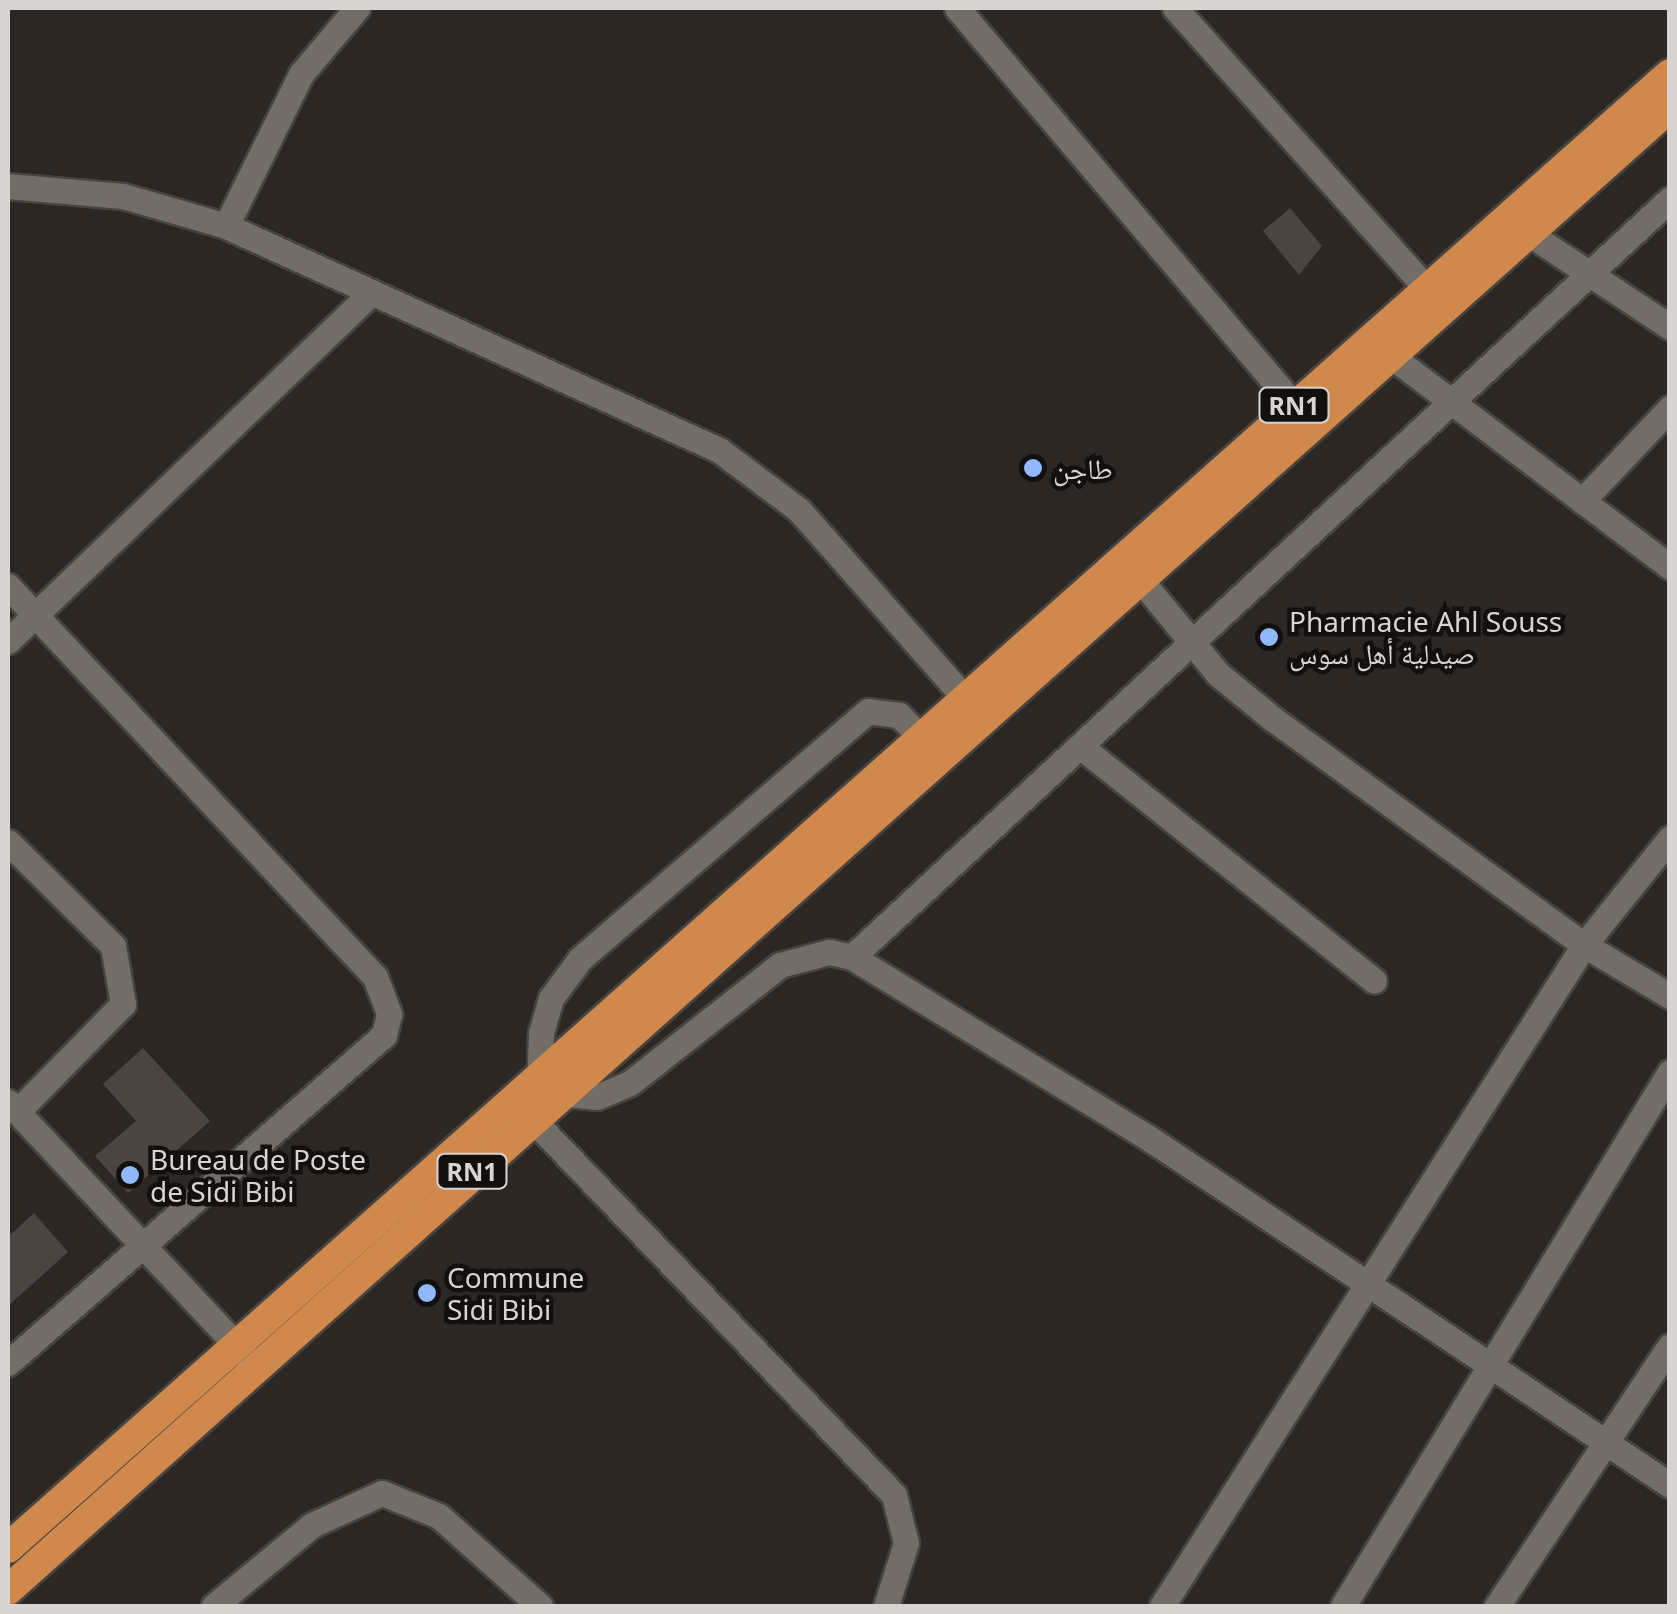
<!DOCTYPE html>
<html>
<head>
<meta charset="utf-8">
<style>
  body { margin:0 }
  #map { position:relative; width:1677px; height:1614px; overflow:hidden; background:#2c2723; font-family:"Noto Sans","Noto Naskh Arabic",sans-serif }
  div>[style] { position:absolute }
  .building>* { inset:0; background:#4b4541 }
  .roads { filter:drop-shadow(2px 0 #47433f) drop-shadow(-2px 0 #47433f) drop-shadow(0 2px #47433f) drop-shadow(0 -2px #47433f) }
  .minor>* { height:25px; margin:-12.5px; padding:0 12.5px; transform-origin:12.5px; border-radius:12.5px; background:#736d68 }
  .highway>* { height:30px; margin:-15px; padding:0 15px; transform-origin:15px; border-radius:15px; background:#d1884d }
  .dots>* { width:28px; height:28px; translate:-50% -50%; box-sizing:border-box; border:5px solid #12100e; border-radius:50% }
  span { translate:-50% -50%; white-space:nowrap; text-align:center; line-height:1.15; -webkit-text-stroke:9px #12100e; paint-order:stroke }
  .shield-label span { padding:2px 8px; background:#12100e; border:2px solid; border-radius:8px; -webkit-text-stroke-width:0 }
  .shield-label { font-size:25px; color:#d8d4d2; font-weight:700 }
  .poi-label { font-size:28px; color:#d8d4d2 }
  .left { translate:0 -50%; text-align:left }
  .frame { position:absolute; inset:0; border:10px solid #d8d4d2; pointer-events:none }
</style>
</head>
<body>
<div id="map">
  <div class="building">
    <i style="clip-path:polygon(1290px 208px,1322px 246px,1299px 275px,1263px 231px)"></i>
    <i style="clip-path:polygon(143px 1048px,210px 1121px,128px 1193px,95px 1156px,136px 1121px,103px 1084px)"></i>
    <i style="clip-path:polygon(34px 1213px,68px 1252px,8px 1306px,8px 1237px)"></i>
  </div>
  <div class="roads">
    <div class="minor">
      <i style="left:957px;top:8px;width:521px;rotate:49.67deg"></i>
      <i style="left:1175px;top:8px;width:380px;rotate:48.1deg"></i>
      <i style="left:8px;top:186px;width:115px;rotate:5deg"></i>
      <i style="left:123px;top:196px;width:107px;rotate:16.2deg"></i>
      <i style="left:226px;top:226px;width:542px;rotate:24.44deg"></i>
      <i style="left:719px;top:450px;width:100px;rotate:36.9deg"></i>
      <i style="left:799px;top:510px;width:249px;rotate:48.6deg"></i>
      <i style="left:226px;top:226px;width:169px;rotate:-63.7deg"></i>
      <i style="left:301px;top:74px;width:87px;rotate:-49.7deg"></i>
      <i style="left:1528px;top:233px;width:170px;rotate:33.5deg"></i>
      <i style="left:1395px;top:359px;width:345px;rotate:37.1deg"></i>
      <i style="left:1582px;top:501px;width:128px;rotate:-46.6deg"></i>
      <i style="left:1129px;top:566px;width:140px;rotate:50.5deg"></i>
      <i style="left:1218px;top:674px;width:71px;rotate:39.3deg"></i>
      <i style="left:1273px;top:719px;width:384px;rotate:36deg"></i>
      <i style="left:1584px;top:945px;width:100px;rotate:30.7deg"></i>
      <i style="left:8px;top:586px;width:536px;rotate:46.81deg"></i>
      <i style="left:375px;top:977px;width:40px;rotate:69deg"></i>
      <i style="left:389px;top:1014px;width:22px;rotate:103deg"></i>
      <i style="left:384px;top:1035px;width:499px;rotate:138.9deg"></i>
      <i style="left:8px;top:641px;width:501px;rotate:-43.79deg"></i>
      <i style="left:1080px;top:746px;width:376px;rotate:38.6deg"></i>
      <i style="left:934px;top:751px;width:50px;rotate:-134.2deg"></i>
      <i style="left:899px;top:715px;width:31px;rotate:-173deg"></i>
      <i style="left:868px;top:711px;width:380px;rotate:139.3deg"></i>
      <i style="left:580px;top:959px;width:49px;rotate:126.6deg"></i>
      <i style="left:551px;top:998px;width:35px;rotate:106deg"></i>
      <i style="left:541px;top:1032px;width:36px;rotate:92deg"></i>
      <i style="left:540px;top:1068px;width:31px;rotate:53deg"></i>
      <i style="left:559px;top:1093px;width:38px;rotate:6deg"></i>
      <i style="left:597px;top:1097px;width:36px;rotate:-23deg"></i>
      <i style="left:630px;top:1083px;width:191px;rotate:-38.2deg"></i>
      <i style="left:780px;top:965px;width:51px;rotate:-14.9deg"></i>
      <i style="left:829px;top:952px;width:24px;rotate:12deg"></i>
      <i style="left:852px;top:957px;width:346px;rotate:31.4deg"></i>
      <i style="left:1147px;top:1137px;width:628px;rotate:33.64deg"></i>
      <i style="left:8px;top:842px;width:148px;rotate:44.7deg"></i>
      <i style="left:113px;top:946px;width:59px;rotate:80.2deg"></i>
      <i style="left:123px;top:1004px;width:151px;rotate:134.5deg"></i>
      <i style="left:852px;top:957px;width:1115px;rotate:-42.82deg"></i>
      <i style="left:8px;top:1102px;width:351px;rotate:46.8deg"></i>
      <i style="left:531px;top:1118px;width:523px;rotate:46.08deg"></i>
      <i style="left:894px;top:1495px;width:49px;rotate:76deg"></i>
      <i style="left:906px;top:1543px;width:66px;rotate:107.6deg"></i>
      <i style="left:214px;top:1606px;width:127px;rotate:-39.6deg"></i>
      <i style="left:312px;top:1525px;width:77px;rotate:-24.6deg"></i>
      <i style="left:382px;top:1493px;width:61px;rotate:22deg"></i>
      <i style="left:439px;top:1516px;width:135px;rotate:41.7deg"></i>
      <i style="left:1162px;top:1606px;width:784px;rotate:-57.44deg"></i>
      <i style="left:1584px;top:945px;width:137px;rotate:-51.2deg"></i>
      <i style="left:1343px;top:1606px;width:626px;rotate:-58.52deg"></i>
      <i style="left:1497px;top:1606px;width:312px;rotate:-56.4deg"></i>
    </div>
    <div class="highway">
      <i style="left:8px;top:1548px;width:2221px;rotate:-41.57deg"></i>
      <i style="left:8px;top:1590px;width:2227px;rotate:-41.74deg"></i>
    </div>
  </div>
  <div class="dots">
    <i style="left:1033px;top:468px;background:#8fb8fd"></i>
    <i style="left:1269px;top:637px;background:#8fb8fd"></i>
    <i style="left:130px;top:1175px;background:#8fb8fd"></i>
    <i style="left:427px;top:1293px;background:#8fb8fd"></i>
  </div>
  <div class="shield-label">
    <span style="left:1294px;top:405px">RN1</span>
    <span style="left:472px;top:1171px">RN1</span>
  </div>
  <div class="poi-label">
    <span class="left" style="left:1053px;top:468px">طاجن</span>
    <span class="left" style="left:1289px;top:637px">Pharmacie Ahl Souss<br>صيدلية أهل سوس</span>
    <span class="left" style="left:150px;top:1175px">Bureau de Poste<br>de Sidi Bibi</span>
    <span class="left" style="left:447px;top:1293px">Commune<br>Sidi Bibi</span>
  </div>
  <div class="frame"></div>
</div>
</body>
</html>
